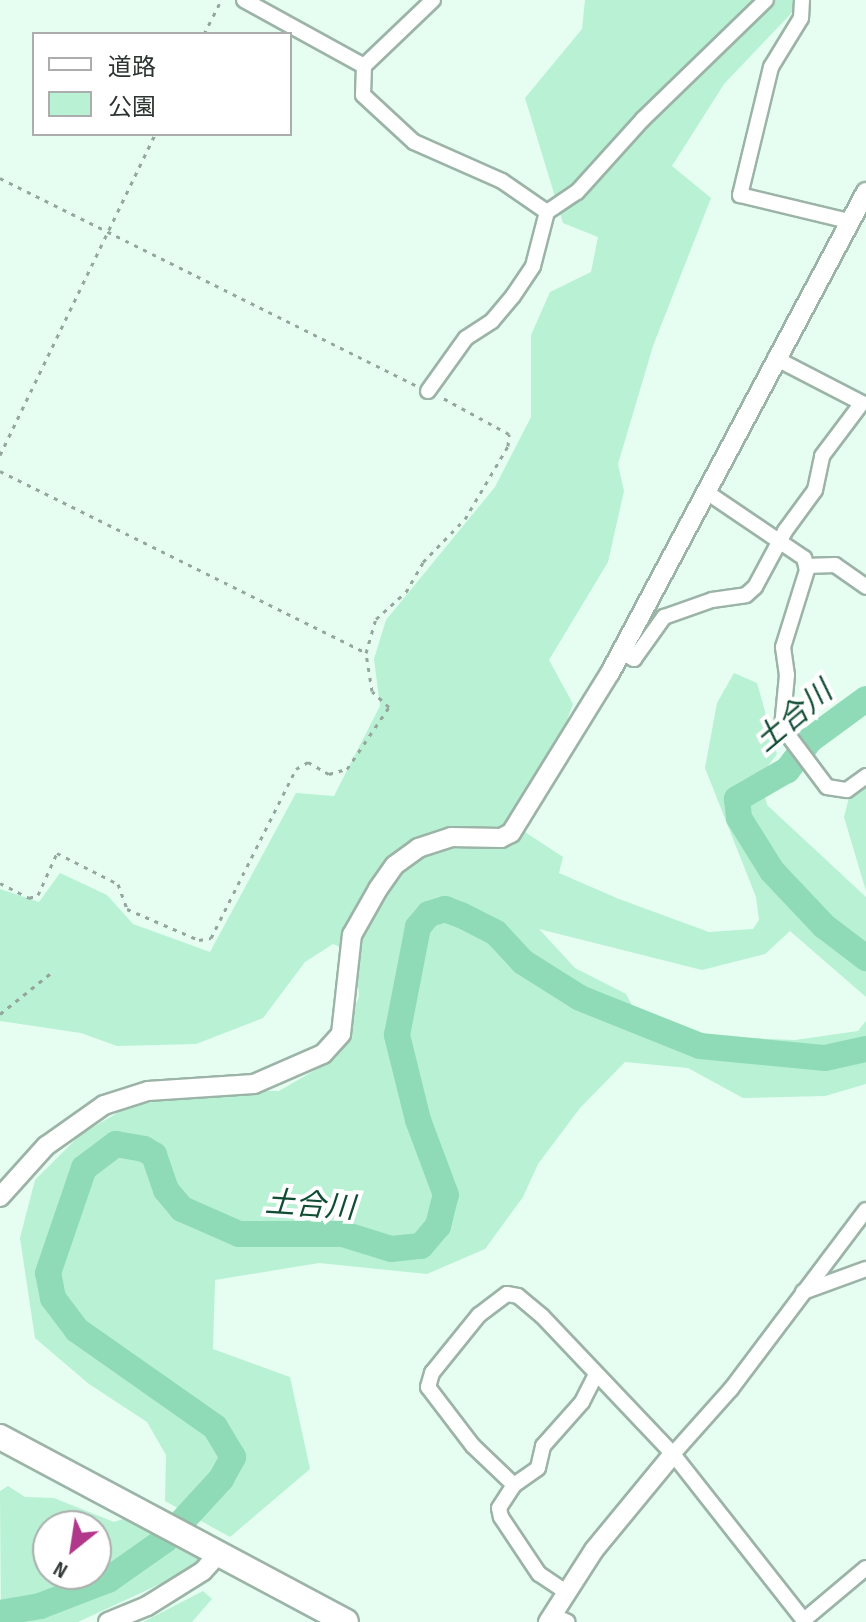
<!DOCTYPE html>
<html>
<head>
<meta charset="utf-8">
<style>
  body { margin:0 }
  #map { position:relative; width:866px; height:1622px; overflow:hidden; background:#e5fef1; font-family:"Sofia Sans Condensed","Noto Sans JP",sans-serif }
  div>[style] { position:absolute }
  .green>* { inset:0; background:#b8f1d4 }
  .river>* { height:26px; margin:-13px; padding:0 13px; transform-origin:13px; border-radius:13px; background:#90dbb7 }
  .path>* { height:3px; margin-top:-1.5px; transform-origin:0; background:repeating-linear-gradient(90deg,#95a79d 0 4px,transparent 0 10px) }
  .roads { filter:drop-shadow(2px 0 #9cb4a7) drop-shadow(-2px 0 #9cb4a7) drop-shadow(0 2px #9cb4a7) drop-shadow(0 -2px #9cb4a7) }
  .street>* { height:14px; margin:-7px; padding:0 7px; transform-origin:7px; border-radius:7px; background:#fff }
  .secondary>* { height:18px; margin:-9px; padding:0 9px; transform-origin:9px; border-radius:9px; background:#fff }
  .highway>* { height:24px; margin:-12px; padding:0 12px; transform-origin:12px; border-radius:12px; background:#fff }
  span { translate:-50% -50%; white-space:nowrap; text-align:center; line-height:1.15; -webkit-text-stroke:8px #fff; paint-order:stroke }
  .water-label { font-size:30px; color:#114c35; font-style:italic }
  .legend { position:absolute; left:32px; top:32px; width:260px; height:104px; box-sizing:border-box; background:#fff; border:2px solid #abaeac; margin:0; padding:10px 14px; list-style:none; font-size:24px; color:#2c3530 }
  .legend li { display:flex; align-items:center; gap:16px; height:40px }
  .legend b { width:40px; border:2px solid #abaeac }
  .north { position:absolute; left:32px; top:1510px; width:80px; height:80px; box-sizing:border-box; background:#fff; border:2px solid #abaeac; border-radius:50%; rotate:210deg; font-size:22px; font-weight:700; line-height:32px; text-align:center; color:#2c3530 }
  .north::after { content:''; display:block; margin:auto; width:28px; height:36px; background:#b1378a; clip-path:polygon(50% 0,100% 100%,50% 72%,0 100%) }
</style>
</head>
<body>
<div id="map">
  <div class="green">
    <i style="clip-path:polygon(585px 0,804px 0,724px 84px,672px 166px,711px 198px,653px 346px,618px 464px,624px 491px,608px 562px,549px 660px,573px 704px,525px 832px,563px 857px,559px 873px,619px 899px,709px 932px,753px 929px,759px 920px,756px 897px,705px 768px,717px 703px,734px 673px,757px 683px,777px 754px,760px 777px,767px 805px,866px 897px,866px 997px,790px 931px,765px 954px,702px 970px,539px 929px,575px 968px,626px 994px,633px 1007px,665px 1023px,714px 1037px,795px 1040px,858px 1031px,866px 1021px,866px 1084px,825px 1096px,743px 1098px,688px 1068px,625px 1062px,580px 1108px,538px 1164px,523px 1197px,485px 1249px,427px 1274px,319px 1263px,215px 1280px,213px 1349px,290px 1377px,310px 1469px,230px 1537px,165px 1501px,166px 1455px,147px 1422px,89px 1384px,35px 1338px,20px 1238px,35px 1180px,80px 1135px,129px 1106px,220px 1091px,279px 1091px,336px 1058px,359px 996px,355px 953px,333px 944px,305px 962px,263px 1018px,196px 1044px,117px 1046px,81px 1033px,0 1021px,0 889px,39px 902px,60px 873px,107px 895px,133px 924px,210px 952px,296px 793px,334px 796px,380px 706px,374px 659px,386px 620px,495px 487px,531px 417px,531px 335px,550px 292px,591px 272px,598px 237px,563px 223px,525px 98px,582px 29px)"></i>
    <i style="clip-path:polygon(866px 787px,866px 891px,844px 817px,850px 793px)"></i>
    <i style="clip-path:polygon(evenodd,8px 1486px,25px 1497px,54px 1498px,114px 1522px,132px 1516px,198px 1550px,200px 1560px,186px 1572px,78px 1622px,1px 1622px,0 1491px,8px 1486px,48px 1526px,96px 1526px,96px 1574px,48px 1574px,48px 1526px)"></i>
    <i style="clip-path:polygon(203px 1591px,212px 1599px,192px 1622px,143px 1622px)"></i>
  </div>
  <div class="river">
    <i style="left:866px;top:699px;width:69px;rotate:143.8deg"></i>
    <i style="left:810px;top:740px;width:38px;rotate:127deg"></i>
    <i style="left:787px;top:770px;width:58px;rotate:149.9deg"></i>
    <i style="left:737px;top:799px;width:19px;rotate:84deg"></i>
    <i style="left:739px;top:818px;width:62px;rotate:58.1deg"></i>
    <i style="left:772px;top:871px;width:76px;rotate:46.6deg"></i>
    <i style="left:824px;top:926px;width:53px;rotate:37.3deg"></i>
    <i style="left:0;top:1613px;width:41px;rotate:-9.9deg"></i>
    <i style="left:40px;top:1606px;width:73px;rotate:-20.9deg"></i>
    <i style="left:108px;top:1580px;width:70px;rotate:-35.1deg"></i>
    <i style="left:165px;top:1540px;width:83px;rotate:-47.4deg"></i>
    <i style="left:221px;top:1479px;width:25px;rotate:-61deg"></i>
    <i style="left:233px;top:1457px;width:35px;rotate:-121deg"></i>
    <i style="left:215px;top:1427px;width:169px;rotate:-144.9deg"></i>
    <i style="left:77px;top:1330px;width:40px;rotate:-127deg"></i>
    <i style="left:53px;top:1298px;width:25px;rotate:-101deg"></i>
    <i style="left:48px;top:1273px;width:111px;rotate:-71.1deg"></i>
    <i style="left:84px;top:1168px;width:40px;rotate:-37deg"></i>
    <i style="left:116px;top:1144px;width:28px;rotate:10deg"></i>
    <i style="left:144px;top:1149px;width:12px;rotate:31deg"></i>
    <i style="left:154px;top:1155px;width:37px;rotate:71deg"></i>
    <i style="left:166px;top:1190px;width:25px;rotate:50deg"></i>
    <i style="left:182px;top:1209px;width:62px;rotate:23.7deg"></i>
    <i style="left:239px;top:1234px;width:104px"></i>
    <i style="left:343px;top:1234px;width:50px;rotate:17.4deg"></i>
    <i style="left:391px;top:1249px;width:30px;rotate:-6deg"></i>
    <i style="left:421px;top:1246px;width:26px;rotate:-50deg"></i>
    <i style="left:438px;top:1226px;width:32px;rotate:-76deg"></i>
    <i style="left:446px;top:1195px;width:80px;rotate:-110.5deg"></i>
    <i style="left:418px;top:1120px;width:88px;rotate:-103.9deg"></i>
    <i style="left:397px;top:1035px;width:110px;rotate:-79deg"></i>
    <i style="left:418px;top:927px;width:17px;rotate:-50deg"></i>
    <i style="left:429px;top:914px;width:17px;rotate:-17deg"></i>
    <i style="left:445px;top:909px;width:17px;rotate:21deg"></i>
    <i style="left:461px;top:915px;width:39px;rotate:27deg"></i>
    <i style="left:496px;top:933px;width:40px;rotate:47deg"></i>
    <i style="left:523px;top:962px;width:67px;rotate:32.3deg"></i>
    <i style="left:580px;top:998px;width:129px;rotate:21.8deg"></i>
    <i style="left:700px;top:1046px;width:126px;rotate:5.5deg"></i>
    <i style="left:825px;top:1058px;width:42px;rotate:-12.4deg"></i>
  </div>
  <div class="path">
    <i style="left:204px;top:34px;width:38px;rotate:-63deg"></i>
    <i style="left:0;top:178px;width:465px;rotate:26.5deg"></i>
    <i style="left:0;top:455px;width:356px;rotate:-64.2deg"></i>
    <i style="left:0;top:471px;width:409px;rotate:26.4deg"></i>
    <i style="left:0;top:883px;width:33px;rotate:27deg"></i>
    <i style="left:29px;top:898px;width:9px;rotate:-18deg"></i>
    <i style="left:38px;top:895px;width:46px;rotate:-65.7deg"></i>
    <i style="left:57px;top:853px;width:68px;rotate:26.9deg"></i>
    <i style="left:118px;top:884px;width:27px;rotate:70deg"></i>
    <i style="left:127px;top:909px;width:78px;rotate:23.3deg"></i>
    <i style="left:199px;top:940px;width:12px;rotate:-9deg"></i>
    <i style="left:211px;top:938px;width:189px;rotate:-63.3deg"></i>
    <i style="left:296px;top:769px;width:14px;rotate:-30deg"></i>
    <i style="left:308px;top:762px;width:24px;rotate:30deg"></i>
    <i style="left:329px;top:774px;width:19px;rotate:-16deg"></i>
    <i style="left:347px;top:769px;width:75px;rotate:-55.9deg"></i>
    <i style="left:389px;top:707px;width:23px;rotate:-137deg"></i>
    <i style="left:372px;top:691px;width:38px;rotate:-99deg"></i>
    <i style="left:366px;top:653px;width:35px;rotate:-74deg"></i>
    <i style="left:376px;top:619px;width:40px;rotate:-42deg"></i>
    <i style="left:406px;top:592px;width:34px;rotate:-60deg"></i>
    <i style="left:423px;top:562px;width:60px;rotate:-45.7deg"></i>
    <i style="left:465px;top:519px;width:85px;rotate:-59.5deg"></i>
    <i style="left:508px;top:446px;width:12px;rotate:-85deg"></i>
    <i style="left:509px;top:434px;width:77px;rotate:-151.4deg"></i>
    <i style="left:0;top:1014px;width:65px;rotate:-38.8deg"></i>
  </div>
  <div class="roads">
    <div class="street">
      <i style="left:244px;top:0;width:137px;rotate:28.8deg"></i>
      <i style="left:433px;top:0;width:95px;rotate:136.3deg"></i>
      <i style="left:364px;top:66px;width:29px;rotate:92deg"></i>
      <i style="left:363px;top:95px;width:69px;rotate:42.7deg"></i>
      <i style="left:414px;top:142px;width:96px;rotate:23.9deg"></i>
      <i style="left:502px;top:181px;width:55px;rotate:34.6deg"></i>
      <i style="left:802px;top:0;width:18px;rotate:93deg"></i>
      <i style="left:801px;top:18px;width:57px;rotate:121.5deg"></i>
      <i style="left:771px;top:67px;width:132px;rotate:103.6deg"></i>
      <i style="left:740px;top:195px;width:111px;rotate:13.5deg"></i>
      <i style="left:428px;top:391px;width:65px;rotate:-54.4deg"></i>
      <i style="left:466px;top:338px;width:31px;rotate:-33deg"></i>
      <i style="left:492px;top:321px;width:33px;rotate:-50deg"></i>
      <i style="left:513px;top:296px;width:36px;rotate:-56deg"></i>
      <i style="left:533px;top:266px;width:56px;rotate:-75.5deg"></i>
      <i style="left:547px;top:212px;width:36px;rotate:-34deg"></i>
      <i style="left:577px;top:192px;width:98px;rotate:-47.9deg"></i>
      <i style="left:643px;top:119px;width:171px;rotate:-44.1deg"></i>
      <i style="left:705px;top:491px;width:120px;rotate:34.1deg"></i>
      <i style="left:804px;top:558px;width:12px;rotate:76deg"></i>
      <i style="left:807px;top:570px;width:81px;rotate:107.3deg"></i>
      <i style="left:783px;top:647px;width:28px;rotate:82deg"></i>
      <i style="left:787px;top:675px;width:52px;rotate:95.5deg"></i>
      <i style="left:782px;top:727px;width:75px;rotate:53.1deg"></i>
      <i style="left:827px;top:787px;width:20px;rotate:9deg"></i>
      <i style="left:847px;top:790px;width:24px;rotate:-36deg"></i>
      <i style="left:806px;top:566px;width:29px;rotate:-2deg"></i>
      <i style="left:835px;top:565px;width:38px;rotate:35deg"></i>
      <i style="left:621px;top:652px;width:15px;rotate:28deg"></i>
      <i style="left:634px;top:659px;width:52px;rotate:-54.5deg"></i>
      <i style="left:664px;top:617px;width:51px;rotate:-19.5deg"></i>
      <i style="left:712px;top:600px;width:34px;rotate:-8deg"></i>
      <i style="left:746px;top:595px;width:12px;rotate:-42deg"></i>
      <i style="left:755px;top:587px;width:64px;rotate:-61.8deg"></i>
      <i style="left:785px;top:531px;width:51px;rotate:-53.8deg"></i>
      <i style="left:815px;top:490px;width:35px;rotate:-78deg"></i>
      <i style="left:822px;top:456px;width:66px;rotate:-53deg"></i>
      <i style="left:862px;top:403px;width:98px;rotate:-152.7deg"></i>
      <i style="left:803px;top:1292px;width:67px;rotate:-20.1deg"></i>
      <i style="left:673px;top:1454px;width:87px;rotate:-48.3deg"></i>
      <i style="left:731px;top:1389px;width:224px;rotate:-53deg"></i>
      <i style="left:514px;top:1485px;width:29px;rotate:-35deg"></i>
      <i style="left:538px;top:1468px;width:23px;rotate:-77deg"></i>
      <i style="left:543px;top:1446px;width:59px;rotate:-48.4deg"></i>
      <i style="left:582px;top:1402px;width:30px;rotate:-63deg"></i>
      <i style="left:566px;top:1592px;width:32px;rotate:-146deg"></i>
      <i style="left:539px;top:1574px;width:69px;rotate:-123.7deg"></i>
      <i style="left:501px;top:1517px;width:9px;rotate:-103deg"></i>
      <i style="left:499px;top:1508px;width:27px;rotate:-57deg"></i>
      <i style="left:514px;top:1485px;width:57px;rotate:-136.4deg"></i>
      <i style="left:473px;top:1446px;width:74px;rotate:-127.3deg"></i>
      <i style="left:428px;top:1387px;width:15px;rotate:-74deg"></i>
      <i style="left:432px;top:1373px;width:75px;rotate:-51deg"></i>
      <i style="left:479px;top:1315px;width:35px;rotate:-37deg"></i>
      <i style="left:507px;top:1294px;width:11px;rotate:10deg"></i>
      <i style="left:518px;top:1296px;width:31px;rotate:40deg"></i>
      <i style="left:542px;top:1316px;width:190px;rotate:46.5deg"></i>
      <i style="left:673px;top:1454px;width:214px;rotate:51.8deg"></i>
      <i style="left:552px;top:1615px;width:17px;rotate:24deg"></i>
      <i style="left:804px;top:1620px;width:81px;rotate:-40deg"></i>
    </div>
    <div class="secondary">
      <i style="left:0;top:1197px;width:69px;rotate:-48deg"></i>
      <i style="left:46px;top:1146px;width:71px;rotate:-35.3deg"></i>
      <i style="left:104px;top:1105px;width:46px;rotate:-17.7deg"></i>
      <i style="left:148px;top:1091px;width:106px;rotate:-3.8deg"></i>
      <i style="left:254px;top:1084px;width:75px;rotate:-23.5deg"></i>
      <i style="left:323px;top:1054px;width:27px;rotate:-48deg"></i>
      <i style="left:341px;top:1034px;width:100px;rotate:-83.7deg"></i>
      <i style="left:352px;top:935px;width:53px;rotate:-60.5deg"></i>
      <i style="left:378px;top:889px;width:29px;rotate:-55deg"></i>
      <i style="left:395px;top:865px;width:29px;rotate:-36deg"></i>
      <i style="left:418px;top:848px;width:35px;rotate:-18deg"></i>
      <i style="left:451px;top:837px;width:50px;rotate:1.1deg"></i>
      <i style="left:501px;top:838px;width:11px;rotate:-27deg"></i>
      <i style="left:511px;top:833px;width:188px;rotate:-58.3deg"></i>
      <i style="left:610px;top:673px;width:545px;rotate:-61.98deg"></i>
      <i style="left:108px;top:1622px;width:42px;rotate:-22.3deg"></i>
      <i style="left:147px;top:1606px;width:66px;rotate:-32deg"></i>
      <i style="left:203px;top:1571px;width:24px;rotate:-48deg"></i>
      <i style="left:548px;top:1622px;width:85px;rotate:-57.4deg"></i>
      <i style="left:594px;top:1550px;width:124px;rotate:-50.5deg"></i>
    </div>
    <div class="highway">
      <i style="left:0;top:1437px;width:392px;rotate:28.1deg"></i>
    </div>
  </div>
  <div class="water-label">
    <span style="left:794px;top:717px;rotate:-40deg">土合川</span>
    <span style="left:310px;top:1206px;rotate:4deg">土合川</span>
  </div>
  <ul class="legend">
  <li><b style="height:10px;background:#fff"></b>道路</li>
  <li><b style="height:22px;background:#b8f1d4"></b>公園</li>
  </ul>
  <div class="north">N</div>
</div>
</body>
</html>
